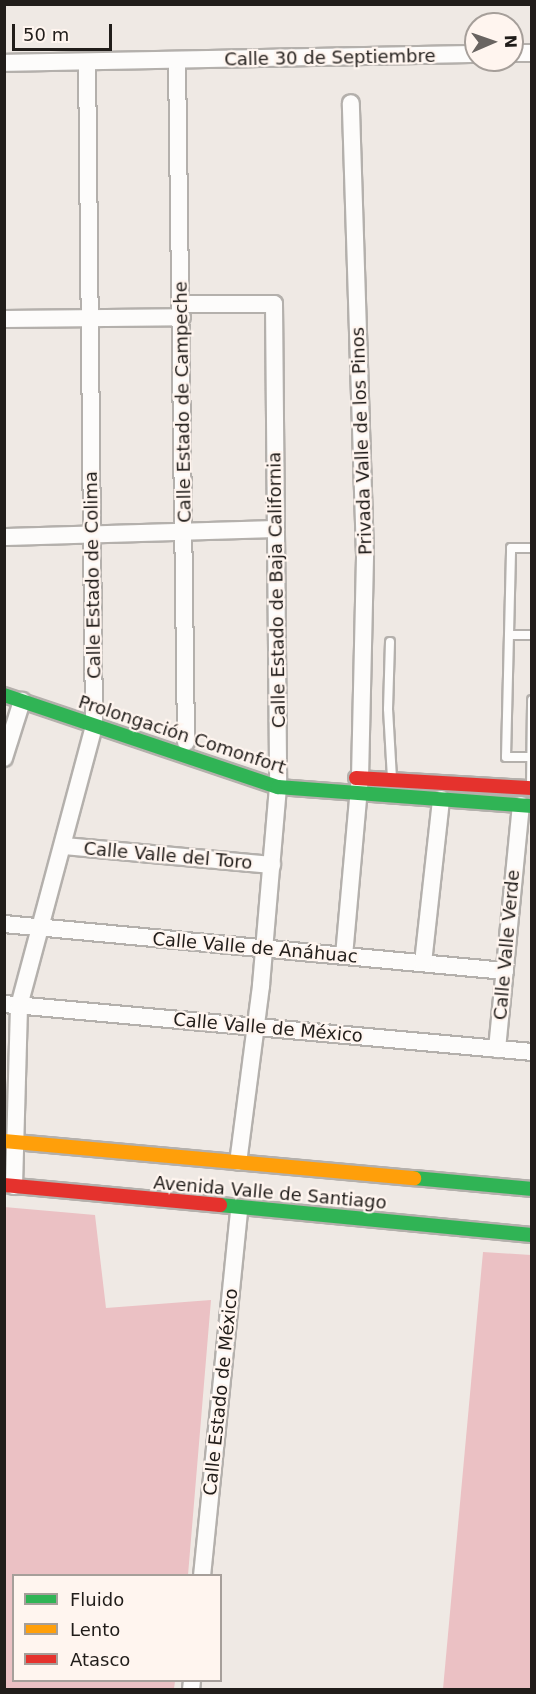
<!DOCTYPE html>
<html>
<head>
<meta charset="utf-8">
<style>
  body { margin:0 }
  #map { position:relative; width:536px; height:1694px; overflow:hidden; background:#efe9e4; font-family:"DejaVu Sans",sans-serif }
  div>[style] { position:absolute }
  .green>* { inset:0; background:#ebc1c4 }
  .roads { filter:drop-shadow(2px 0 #b4b0ac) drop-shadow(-2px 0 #b4b0ac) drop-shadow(0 2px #b4b0ac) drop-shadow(0 -2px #b4b0ac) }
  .lane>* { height:8px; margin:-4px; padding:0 4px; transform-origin:4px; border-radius:4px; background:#fdfcfb }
  .street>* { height:16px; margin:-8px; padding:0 8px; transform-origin:8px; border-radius:8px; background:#fdfcfb }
  .fast>* { height:14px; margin:-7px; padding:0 7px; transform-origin:7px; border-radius:7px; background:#30b455 }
  .slow>* { height:14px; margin:-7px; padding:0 7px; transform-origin:7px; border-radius:7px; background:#ff9f0a }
  .jam>* { height:14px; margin:-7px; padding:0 7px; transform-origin:7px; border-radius:7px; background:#e5322d }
  span { translate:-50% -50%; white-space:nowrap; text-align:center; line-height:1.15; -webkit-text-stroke:4.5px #fff5ef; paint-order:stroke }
  .street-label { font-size:18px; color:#211d1a }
  .frame { position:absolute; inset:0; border:6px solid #211d1a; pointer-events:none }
  .legend { position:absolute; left:12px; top:1574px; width:210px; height:108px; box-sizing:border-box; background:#fff5ef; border:2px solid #a69f9a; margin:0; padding:8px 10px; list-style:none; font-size:18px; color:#211d1a }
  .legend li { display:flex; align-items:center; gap:12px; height:30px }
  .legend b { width:30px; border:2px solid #a69f9a }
  .north { position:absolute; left:464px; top:12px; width:60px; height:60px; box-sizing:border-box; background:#fff5ef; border:2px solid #a69f9a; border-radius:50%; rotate:88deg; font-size:16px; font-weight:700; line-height:24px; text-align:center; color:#211d1a }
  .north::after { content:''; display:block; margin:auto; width:21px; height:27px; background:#696461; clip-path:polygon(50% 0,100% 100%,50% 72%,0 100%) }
  .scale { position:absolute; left:12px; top:24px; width:100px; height:27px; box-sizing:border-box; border:3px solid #211d1a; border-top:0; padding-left:8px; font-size:18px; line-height:21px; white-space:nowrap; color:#211d1a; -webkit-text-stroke:4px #fff5ef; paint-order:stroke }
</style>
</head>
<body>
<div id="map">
  <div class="green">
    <i style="clip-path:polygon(4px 1207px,95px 1215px,106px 1308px,211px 1300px,188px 1575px,14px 1576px,14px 1680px,175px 1681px,174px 1689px,5px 1689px)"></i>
    <i style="clip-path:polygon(483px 1252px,531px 1255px,531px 1689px,443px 1689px)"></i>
  </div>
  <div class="roads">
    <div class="lane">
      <i style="left:509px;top:635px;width:23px"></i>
      <i style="left:390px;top:642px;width:67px;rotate:91.7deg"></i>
      <i style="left:388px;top:709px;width:70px;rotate:86.7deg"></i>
      <i style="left:531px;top:757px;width:25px;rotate:180deg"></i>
      <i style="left:506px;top:757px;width:209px;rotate:-88.6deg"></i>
      <i style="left:511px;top:548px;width:21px"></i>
      <i style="left:531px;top:787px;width:87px;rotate:-89.3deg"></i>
    </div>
    <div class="street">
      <i style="left:512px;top:53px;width:20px"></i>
      <i style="left:177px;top:61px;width:681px;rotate:89.24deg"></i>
      <i style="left:4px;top:63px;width:472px;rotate:-1.1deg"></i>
      <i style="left:182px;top:304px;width:92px"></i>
      <i style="left:274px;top:304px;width:483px;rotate:89.5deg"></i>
      <i style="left:278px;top:787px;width:200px;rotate:94.9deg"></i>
      <i style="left:261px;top:986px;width:177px;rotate:97.4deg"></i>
      <i style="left:4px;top:319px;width:178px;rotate:-0.6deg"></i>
      <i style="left:4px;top:537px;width:272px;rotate:-1.7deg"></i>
      <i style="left:4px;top:758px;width:60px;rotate:-72.5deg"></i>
      <i style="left:64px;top:846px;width:209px;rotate:5.2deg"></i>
      <i style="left:4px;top:924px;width:503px;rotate:5.36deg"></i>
      <i style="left:344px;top:956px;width:179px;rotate:-84.9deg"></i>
      <i style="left:360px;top:778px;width:223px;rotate:-88.7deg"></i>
      <i style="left:365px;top:555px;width:452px;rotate:-91.8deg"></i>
      <i style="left:423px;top:963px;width:165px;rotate:-83.7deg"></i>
      <i style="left:4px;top:1004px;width:530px;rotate:5.19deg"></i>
      <i style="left:497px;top:1049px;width:245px;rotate:-84.4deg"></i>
      <i style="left:14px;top:1186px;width:180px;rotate:-88.4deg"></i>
      <i style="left:19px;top:1006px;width:290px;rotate:-75deg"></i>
      <i style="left:94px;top:726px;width:664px;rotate:-90.6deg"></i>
      <i style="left:202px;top:1576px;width:369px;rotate:-84.2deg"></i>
      <i style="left:191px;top:1690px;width:10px;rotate:-84deg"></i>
    </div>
    <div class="fast">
      <i style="left:4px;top:695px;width:289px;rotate:18.6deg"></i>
      <i style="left:278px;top:787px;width:255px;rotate:4.3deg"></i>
      <i style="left:414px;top:1178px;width:119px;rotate:5.3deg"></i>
      <i style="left:220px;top:1205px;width:313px;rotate:5.5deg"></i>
    </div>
    <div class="slow">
      <i style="left:4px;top:1141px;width:412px;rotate:5.2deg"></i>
    </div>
    <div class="jam">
      <i style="left:356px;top:778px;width:176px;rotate:3.3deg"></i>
      <i style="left:4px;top:1185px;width:217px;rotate:5.3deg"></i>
    </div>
  </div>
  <div class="street-label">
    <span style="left:330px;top:58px;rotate:-1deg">Calle 30 de Septiembre</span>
    <span style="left:183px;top:402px;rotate:-91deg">Calle Estado de Campeche</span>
    <span style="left:362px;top:441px;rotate:-92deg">Privada Valle de los Pinos</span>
    <span style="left:93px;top:575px;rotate:-91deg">Calle Estado de Colima</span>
    <span style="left:277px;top:590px;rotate:-91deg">Calle Estado de Baja California</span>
    <span style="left:182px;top:735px;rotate:18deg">Prolongación Comonfort</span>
    <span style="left:168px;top:856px;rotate:5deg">Calle Valle del Toro</span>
    <span style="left:507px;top:945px;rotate:-85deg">Calle Valle Verde</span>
    <span style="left:255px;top:948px;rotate:5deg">Calle Valle de Anáhuac</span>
    <span style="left:268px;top:1028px;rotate:5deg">Calle Valle de México</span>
    <span style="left:270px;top:1193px;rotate:5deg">Avenida Valle de Santiago</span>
    <span style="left:221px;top:1392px;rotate:-84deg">Calle Estado de México</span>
  </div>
  <div class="frame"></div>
  <ul class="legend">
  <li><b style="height:8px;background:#30b455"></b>Fluido</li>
  <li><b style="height:8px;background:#ff9f0a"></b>Lento</li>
  <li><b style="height:8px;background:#e5322d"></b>Atasco</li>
  </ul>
  <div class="north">N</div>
  <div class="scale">50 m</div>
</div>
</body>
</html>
